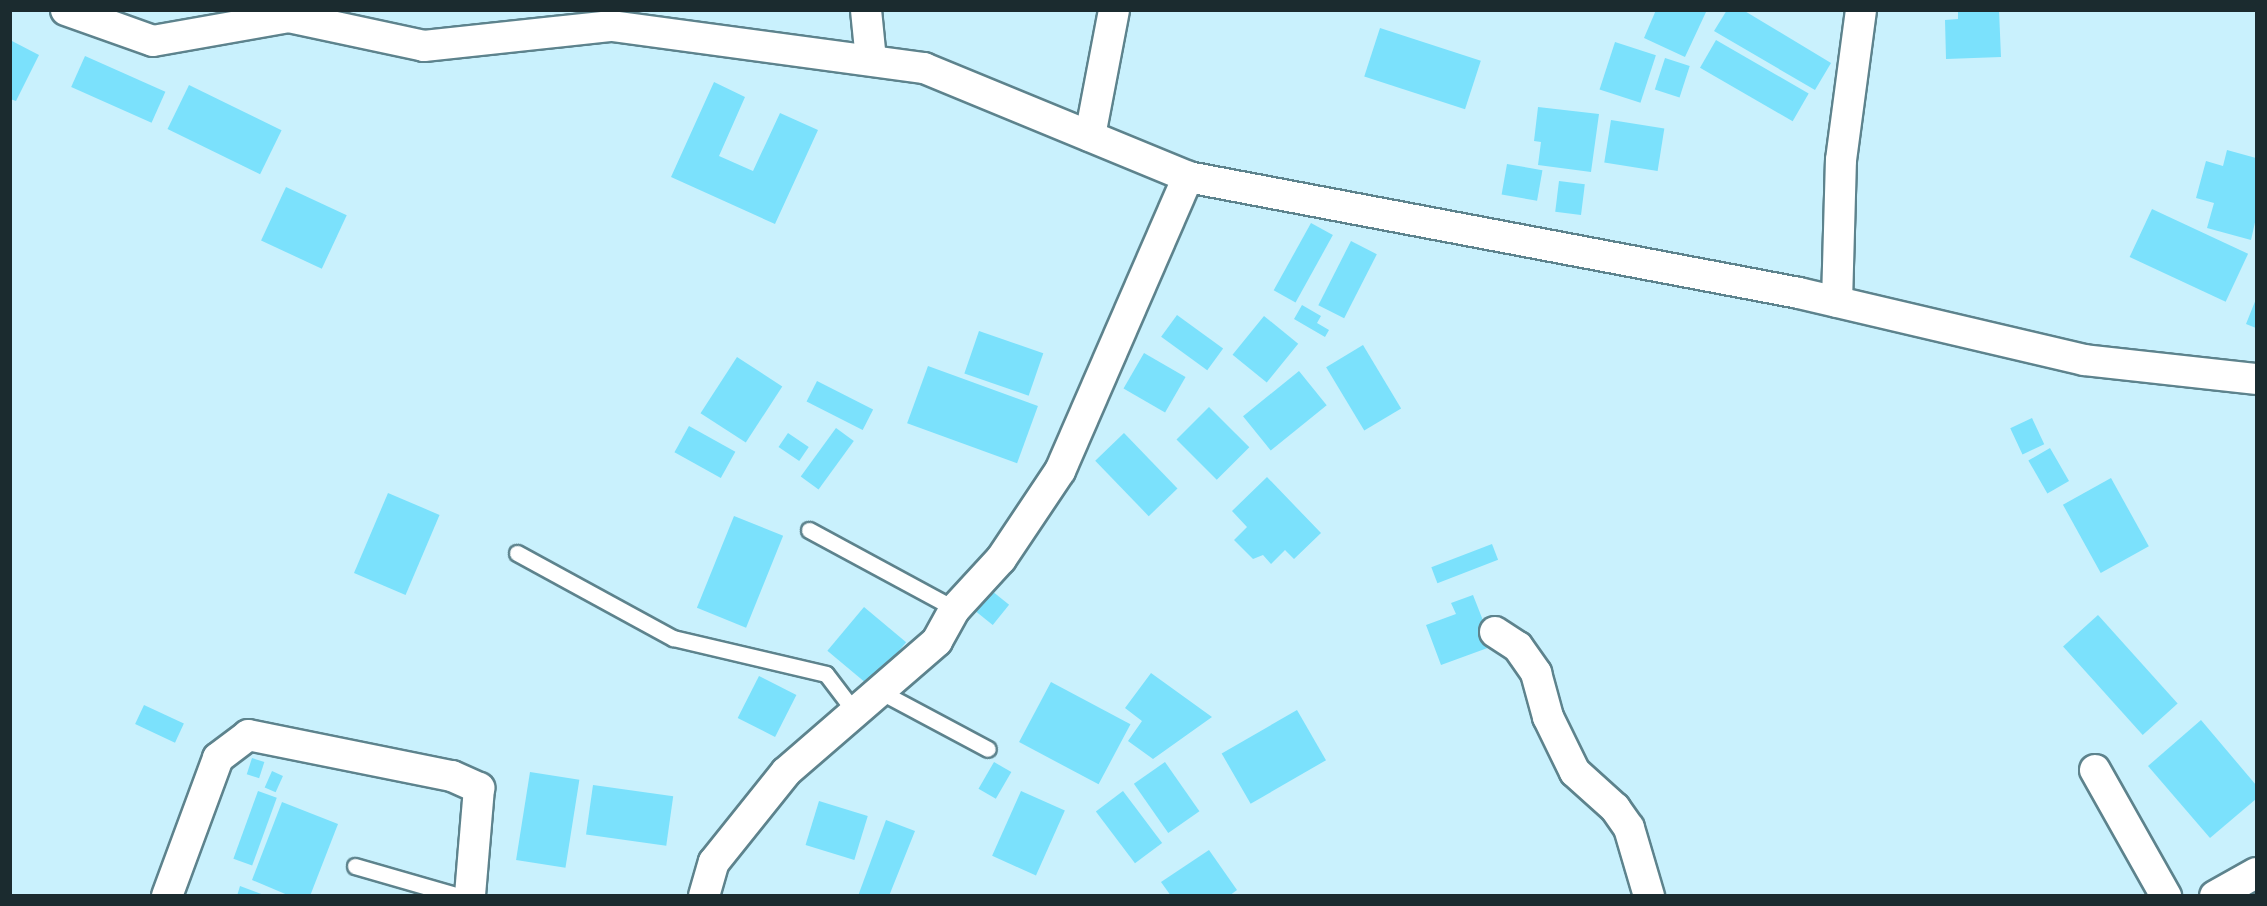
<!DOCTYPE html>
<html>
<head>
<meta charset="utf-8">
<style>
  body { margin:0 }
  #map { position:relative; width:2267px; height:906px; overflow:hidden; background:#c9f1fd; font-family:Spectral,serif }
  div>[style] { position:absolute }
  .building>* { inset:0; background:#7be1fc; transform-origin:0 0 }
  .roads { filter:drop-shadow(2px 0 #5d838d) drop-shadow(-2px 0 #5d838d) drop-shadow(0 2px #5d838d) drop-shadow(0 -2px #5d838d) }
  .lane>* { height:15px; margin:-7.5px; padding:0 7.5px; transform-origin:7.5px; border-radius:7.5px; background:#fff }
  .street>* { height:30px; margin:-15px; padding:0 15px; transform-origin:15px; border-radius:15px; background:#fff }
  span { translate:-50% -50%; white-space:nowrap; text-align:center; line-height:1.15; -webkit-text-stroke:5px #fff; paint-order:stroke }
  .frame { position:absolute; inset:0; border:12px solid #1b2b2f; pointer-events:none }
</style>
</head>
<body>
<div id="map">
  <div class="building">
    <i style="clip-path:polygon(1656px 10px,1706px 12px,1685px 57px,1644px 38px)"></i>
    <i style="clip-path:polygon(1727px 10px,1743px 10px,1831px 63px,1815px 90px,1714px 31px)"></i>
    <i style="clip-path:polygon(1958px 10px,1999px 10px,2001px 57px,1946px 59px,1945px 20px,1958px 19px)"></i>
    <i style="left:1380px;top:28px;width:106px;height:51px;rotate:18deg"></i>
    <i style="clip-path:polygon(10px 40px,39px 55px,16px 101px,10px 99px)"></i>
    <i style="left:1716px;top:40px;width:107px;height:32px;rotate:30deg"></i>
    <i style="left:1615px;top:42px;width:43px;height:50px;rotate:18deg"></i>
    <i style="left:85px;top:56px;width:88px;height:34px;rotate:24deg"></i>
    <i style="left:1665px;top:58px;width:26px;height:33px;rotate:18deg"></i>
    <i style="clip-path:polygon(714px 82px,745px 97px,719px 156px,753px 171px,780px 113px,818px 130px,775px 224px,671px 177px)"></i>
    <i style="left:189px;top:85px;width:103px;height:49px;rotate:26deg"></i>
    <i style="clip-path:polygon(1538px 107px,1599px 114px,1591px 172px,1538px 165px,1541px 142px,1534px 141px)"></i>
    <i style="left:1611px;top:120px;width:54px;height:43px;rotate:9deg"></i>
    <i style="clip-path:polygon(2227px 150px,2256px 158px,2256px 218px,2251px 240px,2207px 228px,2214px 203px,2196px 198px,2206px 161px,2223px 166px)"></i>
    <i style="left:1507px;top:164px;width:36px;height:31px;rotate:10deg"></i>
    <i style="left:1559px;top:181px;width:26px;height:31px;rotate:7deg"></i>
    <i style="left:286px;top:187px;width:67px;height:59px;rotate:25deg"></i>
    <i style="left:2152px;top:209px;width:106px;height:53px;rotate:25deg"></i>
    <i style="left:1311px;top:223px;width:25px;height:77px;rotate:29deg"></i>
    <i style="left:1351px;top:241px;width:29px;height:72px;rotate:27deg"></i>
    <i style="clip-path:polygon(2256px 299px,2256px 328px,2246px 324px)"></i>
    <i style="clip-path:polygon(1302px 305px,1321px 316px,1317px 323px,1329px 330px,1325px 337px,1294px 319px)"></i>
    <i style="left:1177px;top:315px;width:57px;height:27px;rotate:36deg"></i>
    <i style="left:1264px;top:316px;width:44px;height:50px;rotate:39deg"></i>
    <i style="left:979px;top:331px;width:68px;height:45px;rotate:19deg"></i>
    <i style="left:1363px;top:345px;width:74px;height:43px;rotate:59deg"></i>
    <i style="left:1144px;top:353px;width:48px;height:41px;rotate:30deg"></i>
    <i style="left:737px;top:357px;width:54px;height:67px;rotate:33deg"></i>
    <i style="left:928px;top:366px;width:117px;height:61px;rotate:20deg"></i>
    <i style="left:1299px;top:371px;width:44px;height:72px;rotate:51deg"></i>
    <i style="left:817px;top:381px;width:63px;height:23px;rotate:27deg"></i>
    <i style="left:1209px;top:407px;width:57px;height:46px;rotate:45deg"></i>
    <i style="left:2032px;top:418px;width:29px;height:24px;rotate:65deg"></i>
    <i style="left:689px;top:426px;width:53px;height:30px;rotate:29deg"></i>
    <i style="left:836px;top:428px;width:22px;height:60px;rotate:36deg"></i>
    <i style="left:788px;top:433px;width:25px;height:17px;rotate:34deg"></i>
    <i style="left:1124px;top:433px;width:77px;height:40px;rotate:46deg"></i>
    <i style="left:2050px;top:448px;width:38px;height:25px;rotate:60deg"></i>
    <i style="clip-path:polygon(1267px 477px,1321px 533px,1294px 559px,1285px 550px,1271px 564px,1263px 555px,1253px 559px,1234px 540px,1247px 527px,1232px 511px)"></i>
    <i style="left:2111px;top:478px;width:78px;height:55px;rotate:61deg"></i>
    <i style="left:388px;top:493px;width:56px;height:87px;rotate:23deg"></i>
    <i style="left:734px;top:516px;width:53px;height:99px;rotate:22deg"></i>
    <i style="left:1492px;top:544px;width:17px;height:65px;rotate:69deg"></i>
    <i style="left:992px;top:591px;width:22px;height:26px;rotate:39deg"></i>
    <i style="clip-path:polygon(1473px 595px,1493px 646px,1441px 665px,1426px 625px,1456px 614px,1451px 603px)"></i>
    <i style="left:864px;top:607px;width:55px;height:57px;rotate:40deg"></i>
    <i style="left:2098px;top:615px;width:119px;height:47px;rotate:48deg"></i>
    <i style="clip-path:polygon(1151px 673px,1212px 717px,1153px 759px,1128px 741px,1142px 721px,1125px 708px)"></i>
    <i style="left:759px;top:676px;width:42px;height:47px;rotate:27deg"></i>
    <i style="left:1051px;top:682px;width:90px;height:68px;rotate:28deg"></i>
    <i style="left:144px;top:705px;width:44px;height:21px;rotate:25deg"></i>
    <i style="left:1297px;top:710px;width:58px;height:87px;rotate:60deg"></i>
    <i style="clip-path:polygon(2201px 720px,2256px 785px,2256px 799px,2210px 838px,2148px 766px)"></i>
    <i style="left:252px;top:758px;width:13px;height:17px;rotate:18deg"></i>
    <i style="left:994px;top:762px;width:20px;height:31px;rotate:30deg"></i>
    <i style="left:1165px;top:762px;width:60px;height:38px;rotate:55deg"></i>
    <i style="left:272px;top:771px;width:12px;height:18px;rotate:24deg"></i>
    <i style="left:530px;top:772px;width:50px;height:89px;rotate:9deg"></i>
    <i style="left:593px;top:785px;width:81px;height:50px;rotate:8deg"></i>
    <i style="left:258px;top:791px;width:20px;height:72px;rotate:20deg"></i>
    <i style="left:1021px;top:791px;width:48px;height:71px;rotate:24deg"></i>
    <i style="left:1123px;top:791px;width:65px;height:34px;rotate:53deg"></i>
    <i style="left:819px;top:801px;width:51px;height:46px;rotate:17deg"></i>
    <i style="clip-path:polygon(282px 802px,338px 824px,310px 896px,290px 896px,252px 880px)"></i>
    <i style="clip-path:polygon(886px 820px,915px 831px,889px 896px,858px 896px)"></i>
    <i style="clip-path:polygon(1209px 850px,1237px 890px,1229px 896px,1171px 896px,1161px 882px)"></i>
    <i style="clip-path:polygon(240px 886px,264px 895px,264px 896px,237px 896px)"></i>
  </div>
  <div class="roads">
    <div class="lane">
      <i style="left:809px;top:530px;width:166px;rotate:28.4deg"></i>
      <i style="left:517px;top:553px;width:178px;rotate:28.6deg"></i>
      <i style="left:673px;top:638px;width:157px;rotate:13.2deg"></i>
      <i style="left:826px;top:674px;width:48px;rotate:52.7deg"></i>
      <i style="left:879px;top:691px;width:123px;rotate:28deg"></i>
      <i style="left:355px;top:866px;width:108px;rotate:16.1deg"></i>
    </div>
    <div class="street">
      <i style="left:66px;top:10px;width:92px;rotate:19.6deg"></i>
      <i style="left:153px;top:41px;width:138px;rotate:-10deg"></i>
      <i style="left:289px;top:17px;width:138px;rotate:12.1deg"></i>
      <i style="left:424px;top:46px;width:189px;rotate:-6.1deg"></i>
      <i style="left:612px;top:26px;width:315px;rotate:7.7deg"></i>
      <i style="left:924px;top:68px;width:286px;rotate:22.4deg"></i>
      <i style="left:1188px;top:177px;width:622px;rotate:10.75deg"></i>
      <i style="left:1799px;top:293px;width:293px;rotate:13.2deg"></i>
      <i style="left:2084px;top:360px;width:173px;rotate:6.3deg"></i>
      <i style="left:866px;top:10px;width:50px;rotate:84.3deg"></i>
      <i style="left:1090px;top:136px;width:128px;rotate:-79.2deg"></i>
      <i style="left:1837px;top:302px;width:142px;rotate:-88.4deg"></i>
      <i style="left:1841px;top:160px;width:151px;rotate:-82.4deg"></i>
      <i style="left:1495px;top:632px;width:27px;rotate:33deg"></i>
      <i style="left:1518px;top:647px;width:32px;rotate:55deg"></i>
      <i style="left:1536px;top:673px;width:46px;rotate:74.7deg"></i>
      <i style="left:1548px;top:717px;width:61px;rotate:63.9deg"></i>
      <i style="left:1575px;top:772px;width:54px;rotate:42deg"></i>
      <i style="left:1615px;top:808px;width:24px;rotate:55deg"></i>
      <i style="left:1629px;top:828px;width:71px;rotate:73.6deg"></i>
      <i style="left:2095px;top:770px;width:145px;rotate:60.6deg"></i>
      <i style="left:167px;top:896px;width:147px;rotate:-69.7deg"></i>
      <i style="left:218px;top:758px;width:38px;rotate:-37deg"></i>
      <i style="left:248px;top:735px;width:208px;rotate:11.4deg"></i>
      <i style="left:452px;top:776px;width:30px;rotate:24deg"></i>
      <i style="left:479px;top:788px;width:108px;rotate:94.8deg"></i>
      <i style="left:704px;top:896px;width:35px;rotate:-74deg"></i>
      <i style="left:714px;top:862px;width:115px;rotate:-51.3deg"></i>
      <i style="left:786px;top:772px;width:200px;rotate:-40.9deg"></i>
      <i style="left:937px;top:641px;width:37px;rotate:-61deg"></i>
      <i style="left:955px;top:609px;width:68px;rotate:-47.4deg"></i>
      <i style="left:1001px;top:559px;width:106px;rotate:-56.2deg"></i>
      <i style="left:1060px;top:471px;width:321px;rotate:-66.5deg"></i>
      <i style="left:2215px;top:896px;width:47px;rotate:-29.3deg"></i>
    </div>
  </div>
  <div class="frame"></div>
</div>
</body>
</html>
